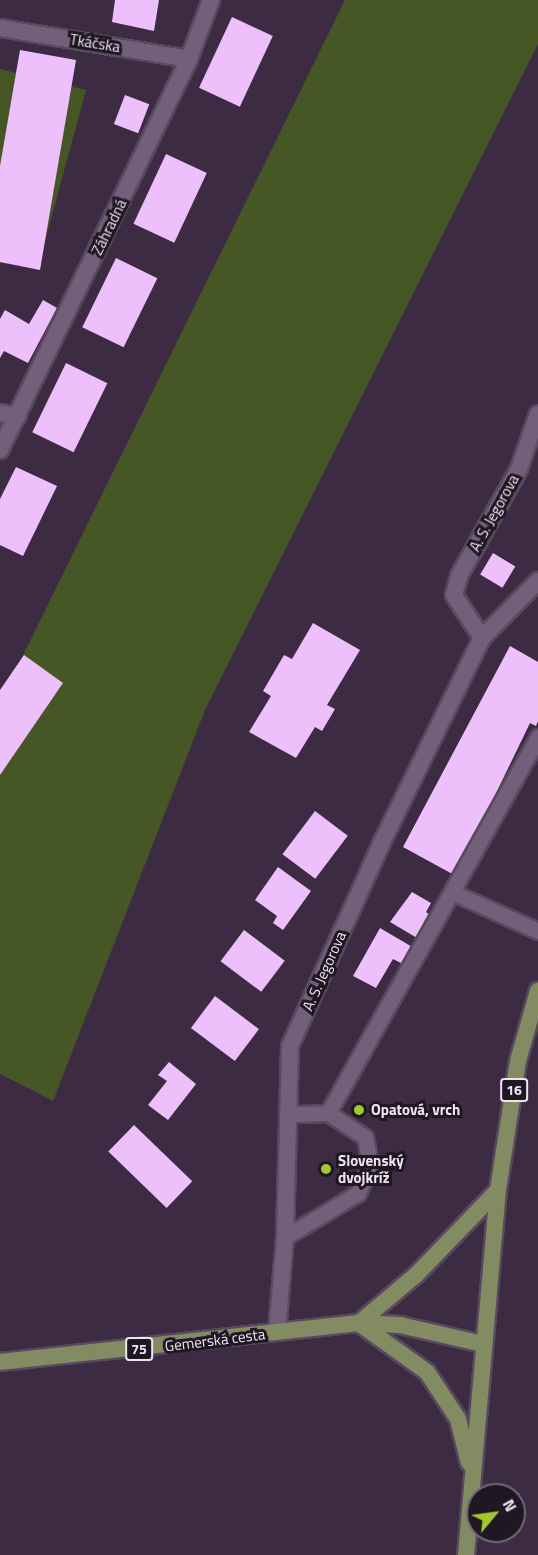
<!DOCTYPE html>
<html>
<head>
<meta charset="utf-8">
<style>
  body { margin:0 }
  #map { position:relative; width:538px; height:1555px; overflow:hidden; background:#3d2b43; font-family:"Titillium Web",sans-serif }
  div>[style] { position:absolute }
  .green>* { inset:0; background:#475625 }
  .building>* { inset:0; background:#edc0fc; transform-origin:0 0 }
  .roads { filter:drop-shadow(2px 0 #59495e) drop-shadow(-2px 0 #59495e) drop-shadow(0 2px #59495e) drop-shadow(0 -2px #59495e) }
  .service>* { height:15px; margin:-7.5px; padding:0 7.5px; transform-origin:7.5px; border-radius:7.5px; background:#735f7a }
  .minor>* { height:16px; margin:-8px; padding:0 8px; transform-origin:8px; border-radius:8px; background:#735f7a }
  .primary>* { height:16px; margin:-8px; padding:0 8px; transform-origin:8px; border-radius:8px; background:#838b63 }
  .dots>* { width:16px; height:16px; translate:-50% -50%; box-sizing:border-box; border:3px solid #1f1722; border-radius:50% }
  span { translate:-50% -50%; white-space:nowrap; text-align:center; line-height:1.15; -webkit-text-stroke:6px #1f1722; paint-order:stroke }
  .shield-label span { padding:2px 4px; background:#1f1722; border:2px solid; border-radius:4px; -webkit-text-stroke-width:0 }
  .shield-label { font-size:14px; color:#efe3f3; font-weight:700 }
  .street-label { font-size:15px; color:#efe3f3 }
  .poi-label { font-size:15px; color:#efe3f3; font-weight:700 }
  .left { translate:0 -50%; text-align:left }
  .north { position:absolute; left:466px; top:1483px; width:60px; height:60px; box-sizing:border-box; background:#1f1722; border:2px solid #726976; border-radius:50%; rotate:61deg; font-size:16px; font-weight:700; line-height:24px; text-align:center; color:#efe3f3 }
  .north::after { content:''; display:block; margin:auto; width:21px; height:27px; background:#a1c92a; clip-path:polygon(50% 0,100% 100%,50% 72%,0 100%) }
</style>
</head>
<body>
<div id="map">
  <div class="green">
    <i style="clip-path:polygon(345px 0,538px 0,538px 44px,205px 710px,53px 1101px,0 1074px,0 702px)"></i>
    <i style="clip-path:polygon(0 69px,86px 90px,38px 267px,0 263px)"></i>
  </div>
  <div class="building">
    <i style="clip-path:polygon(115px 0,159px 0,154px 31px,112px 22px)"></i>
    <i style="left:232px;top:17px;width:45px;height:78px;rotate:25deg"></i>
    <i style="clip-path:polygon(20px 50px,76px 60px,40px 270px,0 262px,0 166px)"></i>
    <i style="left:125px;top:95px;width:26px;height:31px;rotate:21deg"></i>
    <i style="left:166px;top:154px;width:45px;height:77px;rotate:25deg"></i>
    <i style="left:116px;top:258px;width:46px;height:77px;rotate:26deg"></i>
    <i style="clip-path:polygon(43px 300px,57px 308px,28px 363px,4px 351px,0 358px,0 319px,5px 310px,29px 324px)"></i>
    <i style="left:66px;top:363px;width:46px;height:77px;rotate:26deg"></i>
    <i style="clip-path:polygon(16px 467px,57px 486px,23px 556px,0 545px,0 499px)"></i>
    <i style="left:493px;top:553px;width:26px;height:25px;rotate:31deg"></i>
    <i style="clip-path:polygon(313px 623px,360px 650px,327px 705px,335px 709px,322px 731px,315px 727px,296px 758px,249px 732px,271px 696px,263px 691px,284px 655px,292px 659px)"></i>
    <i style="clip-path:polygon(510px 646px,538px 662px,538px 721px,536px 726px,530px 723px,456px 876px,403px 847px)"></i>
    <i style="clip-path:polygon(24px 655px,63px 683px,0 775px,0 690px)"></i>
    <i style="left:315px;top:811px;width:41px;height:54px;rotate:37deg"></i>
    <i style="clip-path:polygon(278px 867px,311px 891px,283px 930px,273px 923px,277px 916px,255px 900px)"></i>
    <i style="clip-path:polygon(412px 892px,431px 903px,426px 912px,430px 915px,417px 938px,390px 922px)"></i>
    <i style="clip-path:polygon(380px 928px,414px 948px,403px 964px,393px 959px,376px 988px,353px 976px)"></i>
    <i style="left:244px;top:930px;width:51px;height:39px;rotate:37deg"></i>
    <i style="left:215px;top:996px;width:55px;height:40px;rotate:37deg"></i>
    <i style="clip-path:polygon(169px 1062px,196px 1084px,168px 1120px,148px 1105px,167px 1081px,158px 1075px)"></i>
    <i style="left:134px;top:1125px;width:81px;height:37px;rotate:44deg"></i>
  </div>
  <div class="roads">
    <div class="service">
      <i style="left:454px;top:893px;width:92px;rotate:24.3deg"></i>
      <i style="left:328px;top:1113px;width:431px;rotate:-60.8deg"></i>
      <i style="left:285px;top:1237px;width:85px;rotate:-31.1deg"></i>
      <i style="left:358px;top:1193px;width:30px;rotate:-67deg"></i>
      <i style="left:370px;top:1165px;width:28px;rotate:-100deg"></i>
      <i style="left:365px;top:1137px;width:44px;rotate:-147deg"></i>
      <i style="left:328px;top:1113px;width:38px;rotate:178deg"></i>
    </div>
    <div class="minor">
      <i style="left:0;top:28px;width:192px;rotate:9.3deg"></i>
      <i style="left:0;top:413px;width:18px;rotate:9deg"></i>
      <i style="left:0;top:450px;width:434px;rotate:-64.2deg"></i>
      <i style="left:189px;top:59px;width:63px;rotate:-69.6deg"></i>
      <i style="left:482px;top:638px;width:51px;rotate:-123.1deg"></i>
      <i style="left:454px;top:595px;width:20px;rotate:-75deg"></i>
      <i style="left:459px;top:576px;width:123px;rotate:-60.7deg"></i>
      <i style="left:519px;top:469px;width:58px;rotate:-70.9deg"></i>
      <i style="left:277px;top:1332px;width:95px;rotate:-85.2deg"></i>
      <i style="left:285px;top:1237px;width:191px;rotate:-88.5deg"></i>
      <i style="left:290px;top:1046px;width:222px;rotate:-65.7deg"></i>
      <i style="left:381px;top:844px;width:229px;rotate:-63.9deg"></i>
      <i style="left:482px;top:638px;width:80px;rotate:-45.5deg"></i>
    </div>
    <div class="primary">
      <i style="left:359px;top:1323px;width:75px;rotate:-40.1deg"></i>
      <i style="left:416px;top:1275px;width:118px;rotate:-46deg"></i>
      <i style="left:360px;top:1324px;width:82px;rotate:35.6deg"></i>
      <i style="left:427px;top:1372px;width:56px;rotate:56.6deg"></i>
      <i style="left:458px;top:1419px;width:45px;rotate:76deg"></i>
      <i style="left:0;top:1362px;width:361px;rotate:-6.2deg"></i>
      <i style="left:359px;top:1323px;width:41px;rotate:2.8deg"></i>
      <i style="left:400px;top:1325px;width:85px;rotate:12.9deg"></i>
      <i style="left:466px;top:1555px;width:366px;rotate:-85deg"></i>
      <i style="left:498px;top:1190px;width:131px;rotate:-81.2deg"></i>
      <i style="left:518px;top:1061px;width:73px;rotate:-74.1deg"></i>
    </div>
  </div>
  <div class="dots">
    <i style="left:359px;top:1110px;background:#a1c92a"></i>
    <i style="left:326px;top:1169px;background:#a1c92a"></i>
  </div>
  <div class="shield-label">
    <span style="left:514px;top:1090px">16</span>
    <span style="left:139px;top:1349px">75</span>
  </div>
  <div class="street-label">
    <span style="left:95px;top:43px;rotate:9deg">Tkáčska</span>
    <span style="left:109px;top:227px;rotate:-64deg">Záhradná</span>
    <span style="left:494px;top:513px;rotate:-61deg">A. S. Jegorova</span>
    <span style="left:324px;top:971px;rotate:-66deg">A. S. Jegorova</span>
    <span style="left:215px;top:1340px;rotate:-7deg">Gemerská cesta</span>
  </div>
  <div class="poi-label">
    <span class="left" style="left:371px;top:1110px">Opatová, vrch</span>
    <span class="left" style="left:338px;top:1169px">Slovenský<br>dvojkríž</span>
  </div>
  <div class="north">N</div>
</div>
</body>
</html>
